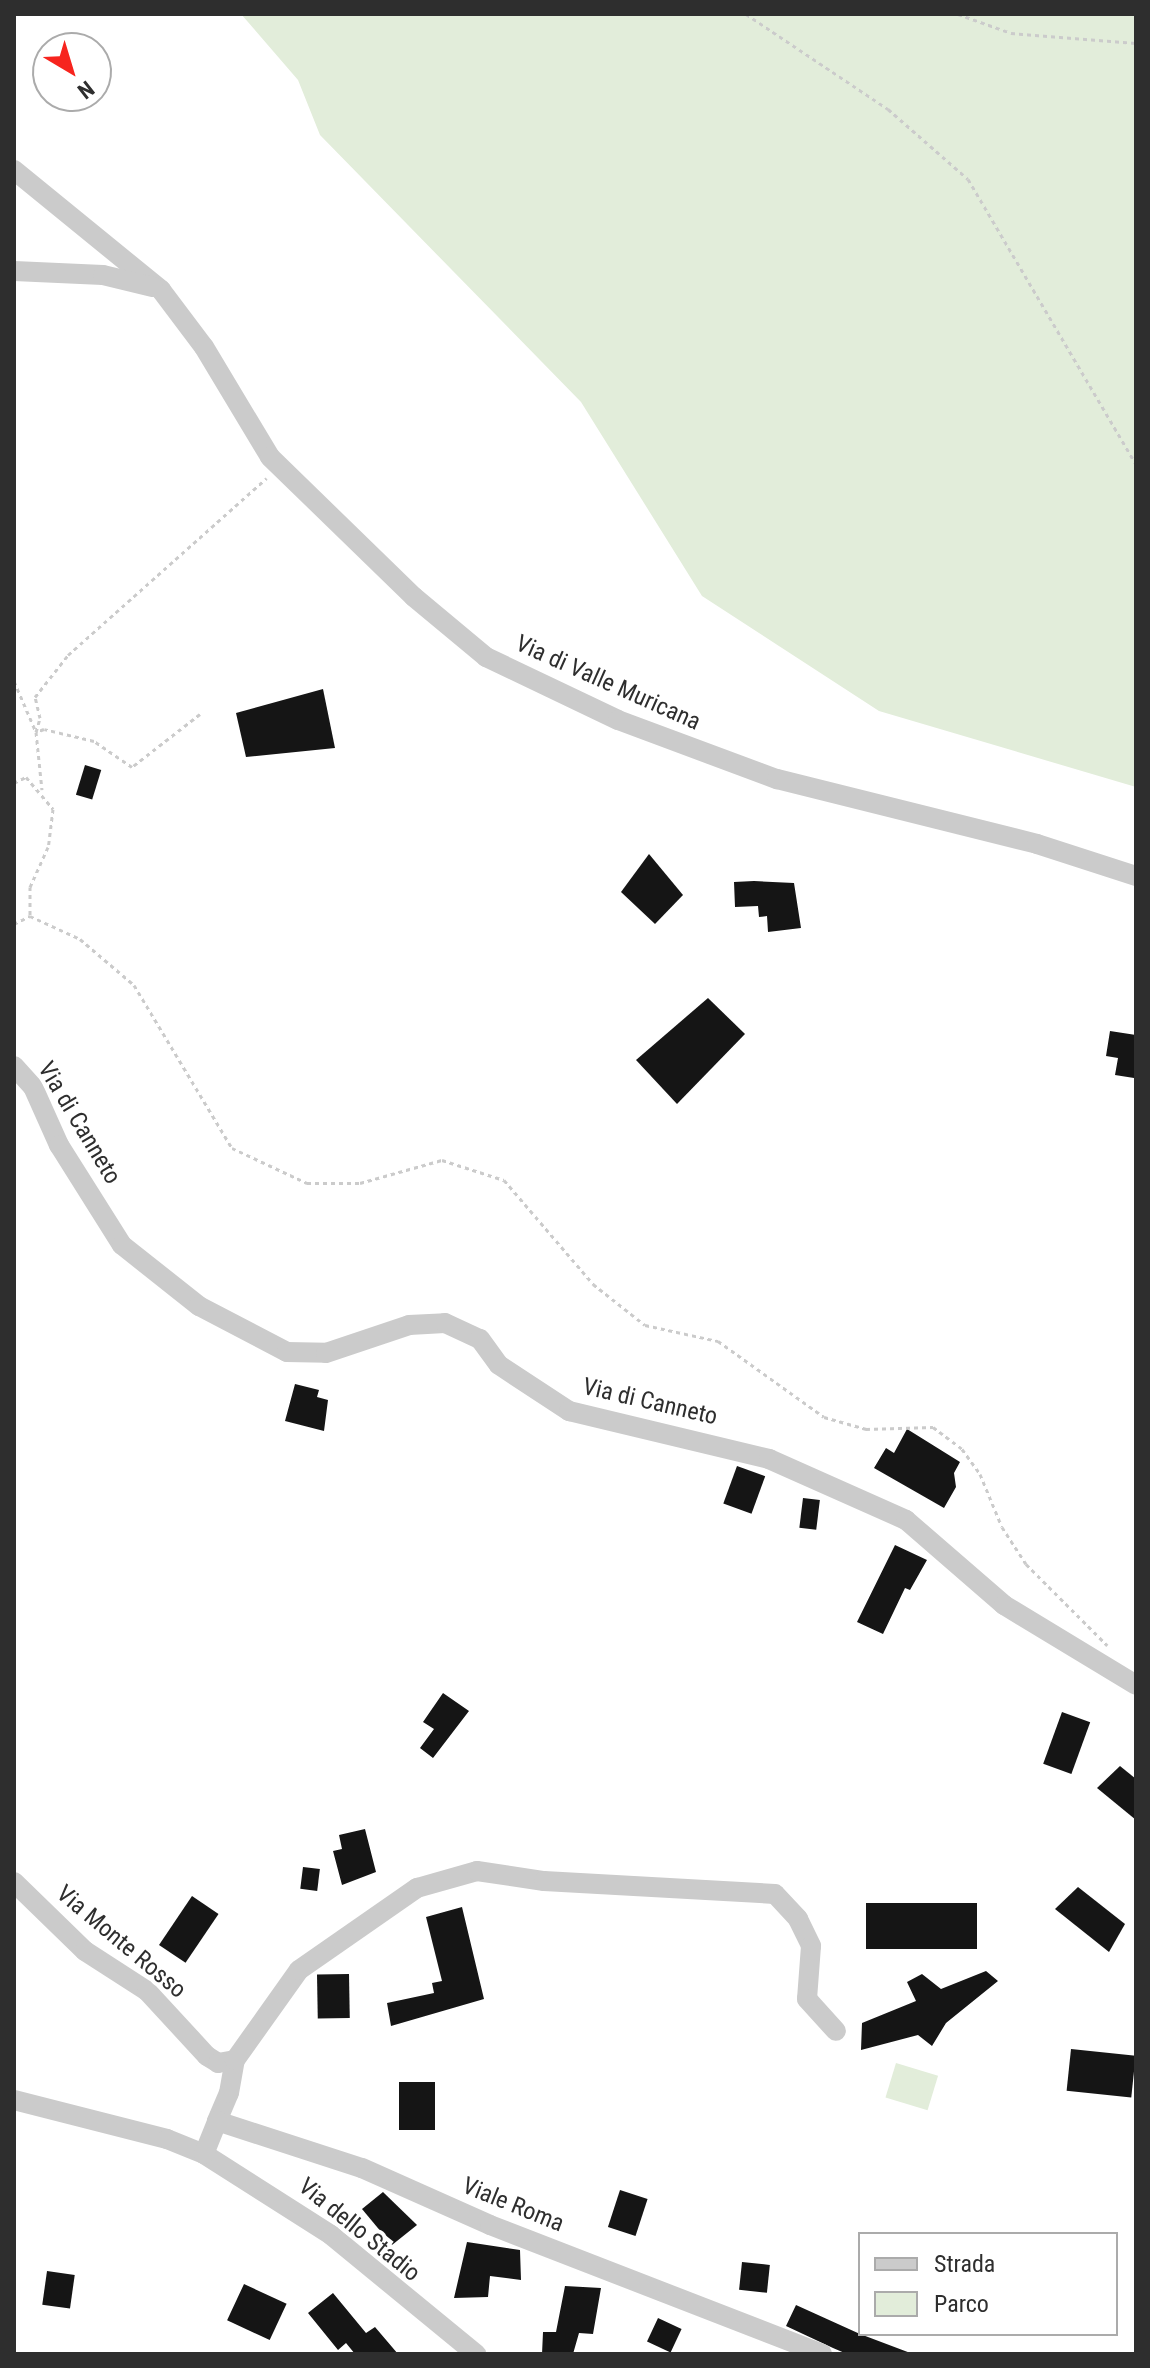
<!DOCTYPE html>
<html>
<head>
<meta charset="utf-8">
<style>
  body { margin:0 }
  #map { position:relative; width:1150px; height:2368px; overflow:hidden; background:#fff; font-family:"Roboto Condensed",sans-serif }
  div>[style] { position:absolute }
  .green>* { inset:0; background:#e2edda; transform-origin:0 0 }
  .building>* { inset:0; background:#151515; transform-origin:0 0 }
  .path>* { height:3px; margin-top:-1.5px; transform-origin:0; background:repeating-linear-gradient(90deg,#cbcbcb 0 4px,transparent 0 8px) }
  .minor>* { height:20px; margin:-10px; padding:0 10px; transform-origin:10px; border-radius:10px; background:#cbcbcb }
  span { translate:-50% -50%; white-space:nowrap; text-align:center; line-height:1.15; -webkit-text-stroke:8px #fff; paint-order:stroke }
  .street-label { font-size:24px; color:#2e2e2e }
  .frame { position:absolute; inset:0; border:16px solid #2e2e2e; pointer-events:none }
  .legend { position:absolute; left:858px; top:2232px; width:260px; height:104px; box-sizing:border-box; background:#fff; border:2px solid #ababab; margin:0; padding:10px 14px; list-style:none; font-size:24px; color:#2e2e2e }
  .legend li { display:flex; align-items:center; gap:16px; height:40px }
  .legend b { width:40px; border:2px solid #ababab }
  .north { position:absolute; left:32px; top:32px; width:80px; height:80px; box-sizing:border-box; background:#fff; border:2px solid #ababab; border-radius:50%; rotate:142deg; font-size:22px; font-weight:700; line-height:32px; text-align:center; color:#2e2e2e }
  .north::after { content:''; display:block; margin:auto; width:28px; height:36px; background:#f7241e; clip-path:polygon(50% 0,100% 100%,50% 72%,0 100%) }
</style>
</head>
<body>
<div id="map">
  <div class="green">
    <i style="clip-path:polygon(241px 14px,1136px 14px,1136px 787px,879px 711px,702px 596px,581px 402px,320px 135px,298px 80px)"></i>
    <i style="left:896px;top:2063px;width:44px;height:36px;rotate:17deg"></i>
  </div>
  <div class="building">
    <i style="clip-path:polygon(323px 689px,335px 748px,246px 757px,236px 713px)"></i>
    <i style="left:85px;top:765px;width:17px;height:31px;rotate:17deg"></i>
    <i style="clip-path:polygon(649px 854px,683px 895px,655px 924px,621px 892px)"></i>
    <i style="clip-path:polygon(754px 881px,794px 883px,801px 928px,768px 932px,767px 916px,759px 917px,758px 906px,735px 907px,734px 882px)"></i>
    <i style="clip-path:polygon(708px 998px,745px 1034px,677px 1104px,636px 1060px)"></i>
    <i style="clip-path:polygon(1110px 1031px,1136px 1035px,1134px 1078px,1115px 1075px,1118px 1058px,1106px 1056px)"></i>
    <i style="clip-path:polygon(295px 1384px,319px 1390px,317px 1397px,328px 1400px,324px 1431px,285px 1421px)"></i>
    <i style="clip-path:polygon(907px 1429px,960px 1462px,954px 1473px,956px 1487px,944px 1508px,874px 1468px,886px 1448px,894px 1453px)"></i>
    <i style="left:737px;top:1466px;width:30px;height:40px;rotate:20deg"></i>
    <i style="left:803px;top:1498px;width:17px;height:30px;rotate:7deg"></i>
    <i style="clip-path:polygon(895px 1545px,927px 1560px,910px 1590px,905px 1588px,883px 1634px,857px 1622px)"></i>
    <i style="clip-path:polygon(443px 1693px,469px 1711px,433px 1758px,420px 1748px,434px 1729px,423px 1722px)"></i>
    <i style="left:1062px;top:1712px;width:30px;height:55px;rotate:20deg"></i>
    <i style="clip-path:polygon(1120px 1766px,1136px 1779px,1136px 1820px,1097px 1788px)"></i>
    <i style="clip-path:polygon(365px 1829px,376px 1872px,342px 1885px,333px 1851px,342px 1849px,339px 1835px)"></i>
    <i style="left:303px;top:1867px;width:17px;height:22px;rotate:7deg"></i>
    <i style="clip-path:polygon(1078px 1887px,1125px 1924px,1109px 1952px,1055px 1909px)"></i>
    <i style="left:192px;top:1896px;width:32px;height:59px;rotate:34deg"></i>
    <i style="left:866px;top:1903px;width:111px;height:46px"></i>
    <i style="clip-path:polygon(462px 1907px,484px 1999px,391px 2026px,387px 2003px,434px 1993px,432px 1983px,442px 1981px,426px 1917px)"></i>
    <i style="clip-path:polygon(986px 1971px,998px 1981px,946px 2023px,932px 2046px,918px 2035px,861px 2050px,862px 2023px,916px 2001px,907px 1982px,922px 1974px,941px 1989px)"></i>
    <i style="left:349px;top:1974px;width:44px;height:32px;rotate:89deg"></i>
    <i style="left:1071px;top:2049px;width:65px;height:42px;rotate:6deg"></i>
    <i style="left:399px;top:2082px;width:36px;height:48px"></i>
    <i style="left:620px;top:2190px;width:29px;height:39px;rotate:18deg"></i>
    <i style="clip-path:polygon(383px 2192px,417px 2225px,392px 2245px,362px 2209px)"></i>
    <i style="clip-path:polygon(467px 2242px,520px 2250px,521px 2280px,490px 2276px,488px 2297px,454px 2298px)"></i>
    <i style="left:742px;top:2262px;width:28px;height:28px;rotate:6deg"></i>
    <i style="left:47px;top:2271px;width:28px;height:34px;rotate:8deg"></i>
    <i style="left:244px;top:2284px;width:47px;height:40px;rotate:25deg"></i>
    <i style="clip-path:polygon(565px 2286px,601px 2288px,593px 2334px,579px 2333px,573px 2354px,542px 2354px,543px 2332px,556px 2332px)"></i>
    <i style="clip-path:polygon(333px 2293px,366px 2333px,375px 2327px,398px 2354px,355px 2354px,346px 2343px,338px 2350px,308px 2313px)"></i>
    <i style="clip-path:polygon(796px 2305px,860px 2334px,913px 2354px,847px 2354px,833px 2348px,786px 2326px)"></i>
    <i style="left:658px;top:2318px;width:26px;height:26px;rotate:25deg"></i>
  </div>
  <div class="path">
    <i style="left:746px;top:14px;width:171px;rotate:33.8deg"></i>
    <i style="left:888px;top:109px;width:106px;rotate:41.2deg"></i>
    <i style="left:968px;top:179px;width:331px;rotate:59.5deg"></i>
    <i style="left:958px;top:14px;width:56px;rotate:19.7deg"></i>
    <i style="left:1011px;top:33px;width:125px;rotate:4.6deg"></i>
    <i style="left:14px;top:681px;width:56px;rotate:66.7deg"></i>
    <i style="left:36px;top:732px;width:58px;rotate:84.1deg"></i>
    <i style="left:200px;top:714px;width:86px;rotate:142.1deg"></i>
    <i style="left:132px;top:767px;width:46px;rotate:-145.6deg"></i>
    <i style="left:94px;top:741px;width:51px;rotate:-166.5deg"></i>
    <i style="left:44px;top:729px;width:9px;rotate:159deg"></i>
    <i style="left:36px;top:732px;width:15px;rotate:-74deg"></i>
    <i style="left:40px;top:718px;width:22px;rotate:-103deg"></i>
    <i style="left:35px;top:697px;width:53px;rotate:-51.8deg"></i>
    <i style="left:68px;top:655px;width:266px;rotate:-41.7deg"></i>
    <i style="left:14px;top:783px;width:13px;rotate:-27deg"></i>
    <i style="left:26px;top:777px;width:42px;rotate:49.8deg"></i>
    <i style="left:53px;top:809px;width:38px;rotate:97deg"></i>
    <i style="left:48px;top:847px;width:44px;rotate:114.2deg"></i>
    <i style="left:30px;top:887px;width:29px;rotate:90deg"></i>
    <i style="left:14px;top:924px;width:18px;rotate:-27deg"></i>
    <i style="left:30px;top:916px;width:55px;rotate:24.7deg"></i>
    <i style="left:80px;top:939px;width:71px;rotate:40.4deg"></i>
    <i style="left:134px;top:985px;width:190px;rotate:59deg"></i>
    <i style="left:232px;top:1148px;width:83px;rotate:25deg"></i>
    <i style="left:307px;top:1183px;width:53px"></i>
    <i style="left:360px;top:1183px;width:85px;rotate:-15.7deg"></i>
    <i style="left:442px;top:1160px;width:65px;rotate:17.9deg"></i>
    <i style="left:504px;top:1180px;width:137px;rotate:49.4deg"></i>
    <i style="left:593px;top:1284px;width:66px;rotate:38.3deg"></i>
    <i style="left:645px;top:1325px;width:75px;rotate:12.4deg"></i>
    <i style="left:718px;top:1341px;width:130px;rotate:35.6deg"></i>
    <i style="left:824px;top:1417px;width:44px;rotate:15.9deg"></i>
    <i style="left:866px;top:1429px;width:67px;rotate:-1.7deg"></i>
    <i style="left:933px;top:1427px;width:36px;rotate:37deg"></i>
    <i style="left:962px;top:1449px;width:31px;rotate:54deg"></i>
    <i style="left:980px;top:1474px;width:57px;rotate:67.5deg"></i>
    <i style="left:1002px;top:1527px;width:44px;rotate:57deg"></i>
    <i style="left:1026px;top:1564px;width:115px;rotate:45deg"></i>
  </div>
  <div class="minor">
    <i style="left:14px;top:170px;width:190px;rotate:39.2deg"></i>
    <i style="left:161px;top:290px;width:71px;rotate:53deg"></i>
    <i style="left:204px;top:347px;width:128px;rotate:59deg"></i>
    <i style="left:270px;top:457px;width:201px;rotate:44.2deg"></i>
    <i style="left:414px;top:597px;width:94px;rotate:39.8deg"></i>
    <i style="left:486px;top:657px;width:146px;rotate:25.5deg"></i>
    <i style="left:618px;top:720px;width:170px;rotate:20.4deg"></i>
    <i style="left:777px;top:779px;width:268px;rotate:14deg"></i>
    <i style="left:1037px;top:844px;width:104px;rotate:17.9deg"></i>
    <i style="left:14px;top:271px;width:89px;rotate:2.6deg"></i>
    <i style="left:103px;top:275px;width:51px;rotate:13.5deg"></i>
    <i style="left:14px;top:1066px;width:28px;rotate:48deg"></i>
    <i style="left:33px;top:1087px;width:64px;rotate:65.9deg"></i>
    <i style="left:59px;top:1145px;width:118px;rotate:57.8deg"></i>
    <i style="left:122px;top:1245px;width:98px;rotate:38.4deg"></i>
    <i style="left:199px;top:1306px;width:99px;rotate:27.6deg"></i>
    <i style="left:287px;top:1352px;width:39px;rotate:1deg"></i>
    <i style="left:326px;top:1353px;width:88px;rotate:-18.6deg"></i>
    <i style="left:409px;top:1325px;width:36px;rotate:-3deg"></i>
    <i style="left:445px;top:1323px;width:38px;rotate:25deg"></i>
    <i style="left:480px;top:1339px;width:32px;rotate:54deg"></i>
    <i style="left:499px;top:1365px;width:84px;rotate:33.3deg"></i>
    <i style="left:569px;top:1411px;width:206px;rotate:13.5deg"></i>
    <i style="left:769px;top:1459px;width:150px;rotate:24deg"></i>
    <i style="left:906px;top:1520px;width:130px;rotate:40.9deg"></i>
    <i style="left:1004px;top:1605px;width:154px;rotate:31.2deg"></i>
    <i style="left:14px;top:1882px;width:99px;rotate:44.2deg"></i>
    <i style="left:85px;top:1951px;width:74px;rotate:32.8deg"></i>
    <i style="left:147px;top:1991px;width:88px;rotate:47.3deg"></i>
    <i style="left:207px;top:2056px;width:13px;rotate:32deg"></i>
    <i style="left:218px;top:2063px;width:17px;rotate:-10deg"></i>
    <i style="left:14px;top:2100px;width:158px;rotate:14.3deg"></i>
    <i style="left:167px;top:2139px;width:40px;rotate:22deg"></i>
    <i style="left:204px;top:2154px;width:151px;rotate:32.5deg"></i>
    <i style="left:331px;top:2235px;width:188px;rotate:39.4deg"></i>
    <i style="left:217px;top:2121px;width:30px;rotate:-67deg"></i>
    <i style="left:229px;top:2093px;width:34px;rotate:-80deg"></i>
    <i style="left:235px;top:2060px;width:110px;rotate:-54.6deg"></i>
    <i style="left:299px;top:1970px;width:144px;rotate:-34.8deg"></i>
    <i style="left:417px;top:1888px;width:62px;rotate:-15.8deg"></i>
    <i style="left:477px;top:1871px;width:68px;rotate:8.5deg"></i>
    <i style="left:544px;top:1881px;width:231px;rotate:3.2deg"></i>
    <i style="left:775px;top:1894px;width:34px;rotate:47deg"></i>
    <i style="left:798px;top:1919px;width:30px;rotate:64deg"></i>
    <i style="left:811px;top:1946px;width:53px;rotate:94.3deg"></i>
    <i style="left:807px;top:1999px;width:43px;rotate:47.8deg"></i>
    <i style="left:204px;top:2154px;width:35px;rotate:-68deg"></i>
    <i style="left:217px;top:2121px;width:152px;rotate:18deg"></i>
    <i style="left:362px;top:2168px;width:140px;rotate:24deg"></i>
    <i style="left:490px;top:2225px;width:356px;rotate:21.2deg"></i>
  </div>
  <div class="street-label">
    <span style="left:608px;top:683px;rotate:24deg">Via di Valle Muricana</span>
    <span style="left:79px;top:1123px;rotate:59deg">Via di Canneto</span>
    <span style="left:650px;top:1402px;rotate:13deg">Via di Canneto</span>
    <span style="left:121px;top:1942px;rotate:40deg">Via Monte Rosso</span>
    <span style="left:513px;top:2205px;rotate:22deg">Viale Roma</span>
    <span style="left:359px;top:2230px;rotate:39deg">Via dello Stadio</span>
  </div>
  <div class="frame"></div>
  <ul class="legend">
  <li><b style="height:10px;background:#cbcbcb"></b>Strada</li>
  <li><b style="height:22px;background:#e2edda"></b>Parco</li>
  </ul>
  <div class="north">N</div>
</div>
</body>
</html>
